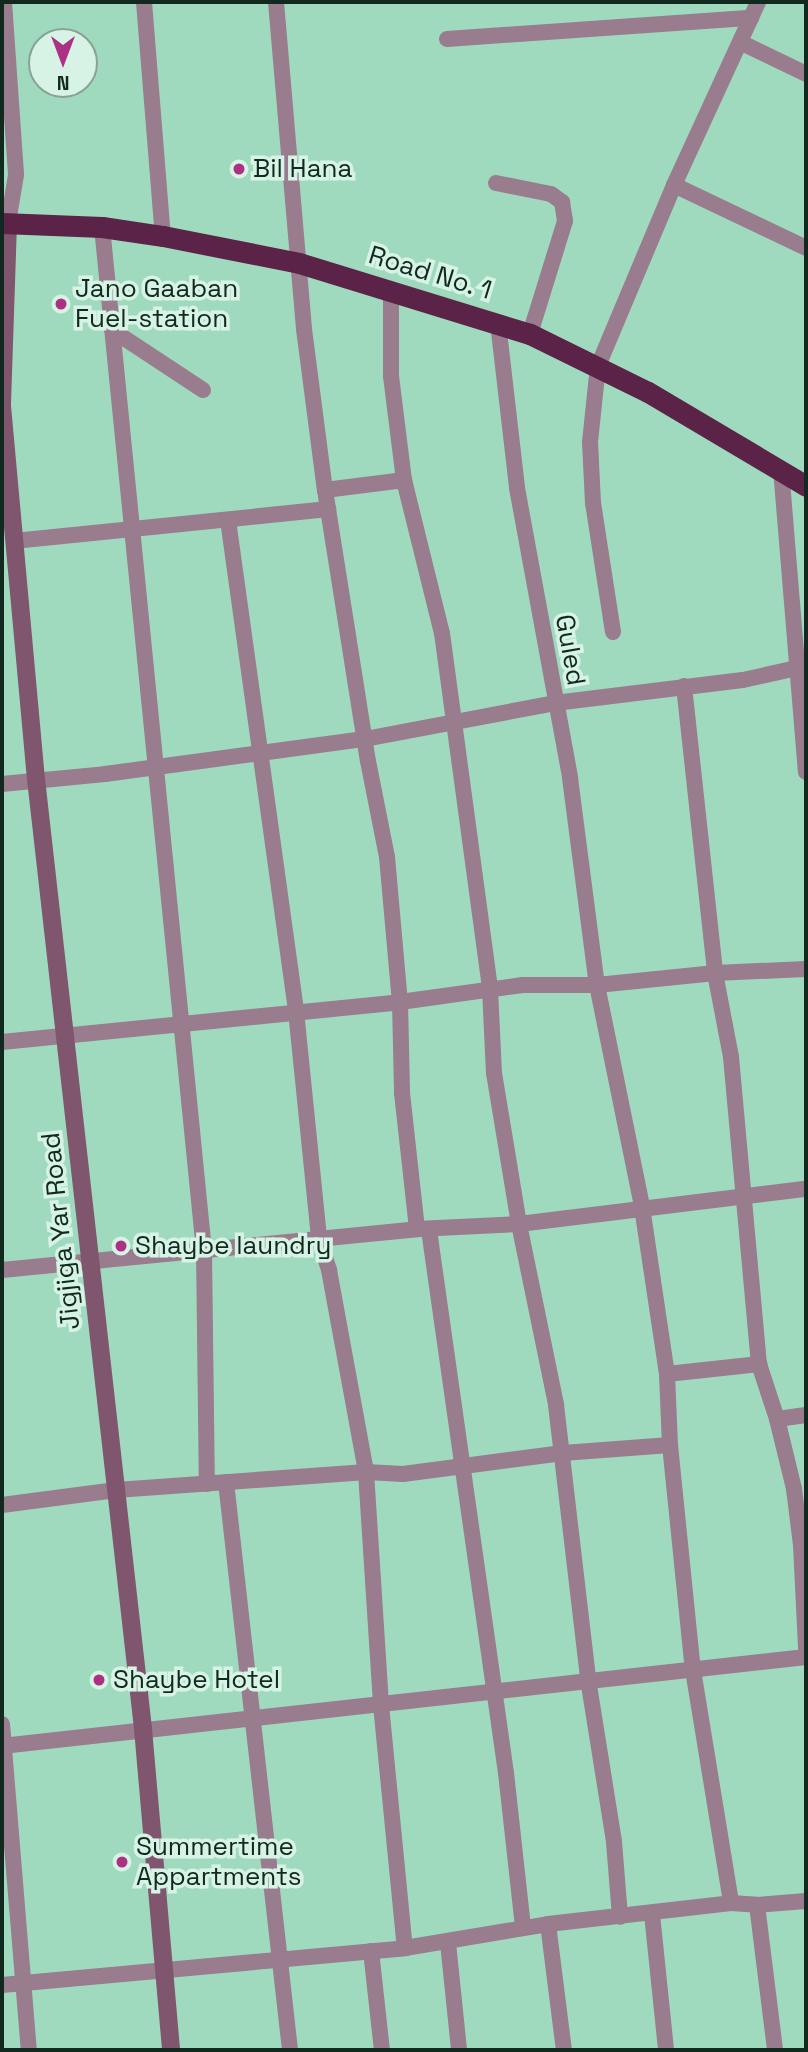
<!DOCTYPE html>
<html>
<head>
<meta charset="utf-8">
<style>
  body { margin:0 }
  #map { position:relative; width:808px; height:2052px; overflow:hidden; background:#a0dabe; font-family:"Space Grotesk",sans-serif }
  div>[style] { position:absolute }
  .street>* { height:16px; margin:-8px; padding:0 8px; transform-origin:8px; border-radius:8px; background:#997c8d }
  .secondary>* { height:18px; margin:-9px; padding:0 9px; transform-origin:9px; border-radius:9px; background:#80566f }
  .highway>* { height:21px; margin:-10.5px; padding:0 10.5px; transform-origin:10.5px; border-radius:10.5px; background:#5b2347 }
  .dots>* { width:19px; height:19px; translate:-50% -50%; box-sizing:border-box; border:4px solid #d7f3e5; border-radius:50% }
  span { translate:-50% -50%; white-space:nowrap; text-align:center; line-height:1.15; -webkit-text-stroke:7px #d7f3e5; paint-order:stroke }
  .poi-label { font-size:26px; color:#11291e }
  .left { translate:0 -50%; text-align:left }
  .street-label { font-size:26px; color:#11291e }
  .frame { position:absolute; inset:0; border:4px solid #11291e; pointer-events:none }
  .north { position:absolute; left:28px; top:28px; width:70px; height:70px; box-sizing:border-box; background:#d7f3e5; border:2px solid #88a295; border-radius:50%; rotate:180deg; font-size:19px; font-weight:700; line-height:28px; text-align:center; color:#11291e }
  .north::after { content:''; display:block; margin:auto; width:24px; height:32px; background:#ac3184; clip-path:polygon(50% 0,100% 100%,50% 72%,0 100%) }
</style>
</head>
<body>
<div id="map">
  <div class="street">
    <i style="left:4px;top:2px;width:173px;rotate:86deg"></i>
    <i style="left:16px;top:175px;width:49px;rotate:99.5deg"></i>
    <i style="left:144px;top:2px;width:235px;rotate:85.4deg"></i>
    <i style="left:276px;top:2px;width:328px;rotate:85.1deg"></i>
    <i style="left:304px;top:329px;width:162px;rotate:82.6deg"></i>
    <i style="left:325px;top:490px;width:274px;rotate:81deg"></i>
    <i style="left:368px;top:761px;width:98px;rotate:78.8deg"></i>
    <i style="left:387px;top:857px;width:146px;rotate:84.9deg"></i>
    <i style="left:400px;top:1002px;width:91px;rotate:88.7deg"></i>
    <i style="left:402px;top:1093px;width:137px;rotate:83.7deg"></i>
    <i style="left:447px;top:39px;width:305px;rotate:-4deg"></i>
    <i style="left:742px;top:43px;width:71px;rotate:25.8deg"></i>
    <i style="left:496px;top:183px;width:56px;rotate:11.3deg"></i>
    <i style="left:551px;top:194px;width:14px;rotate:36deg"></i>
    <i style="left:562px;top:202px;width:19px;rotate:81deg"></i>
    <i style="left:565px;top:221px;width:118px;rotate:107.2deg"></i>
    <i style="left:674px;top:185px;width:146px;rotate:25.5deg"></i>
    <i style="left:102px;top:227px;width:1028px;rotate:84.31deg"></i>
    <i style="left:204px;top:1250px;width:234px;rotate:89.3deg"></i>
    <i style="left:391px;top:290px;width:86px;rotate:90deg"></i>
    <i style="left:391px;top:376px;width:105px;rotate:82.9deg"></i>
    <i style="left:404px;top:480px;width:158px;rotate:76.1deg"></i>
    <i style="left:442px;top:633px;width:359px;rotate:82.3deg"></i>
    <i style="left:490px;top:989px;width:84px;rotate:87.3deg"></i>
    <i style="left:494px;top:1073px;width:153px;rotate:80.6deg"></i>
    <i style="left:519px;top:1224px;width:185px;rotate:78.4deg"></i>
    <i style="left:556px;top:1405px;width:276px;rotate:83.3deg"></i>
    <i style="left:588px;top:1679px;width:165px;rotate:80.9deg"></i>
    <i style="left:614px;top:1842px;width:75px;rotate:85.4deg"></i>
    <i style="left:498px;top:323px;width:166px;rotate:83.4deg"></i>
    <i style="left:517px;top:488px;width:295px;rotate:79.6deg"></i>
    <i style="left:570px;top:778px;width:209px;rotate:82.6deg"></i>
    <i style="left:597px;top:985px;width:227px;rotate:78.5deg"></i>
    <i style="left:642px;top:1207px;width:169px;rotate:81.5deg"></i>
    <i style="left:667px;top:1374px;width:71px;rotate:87.6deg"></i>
    <i style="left:670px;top:1445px;width:226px;rotate:84.2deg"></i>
    <i style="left:693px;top:1670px;width:236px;rotate:80.7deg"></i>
    <i style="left:112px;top:330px;width:109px;rotate:33.4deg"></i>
    <i style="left:781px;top:469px;width:304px;rotate:85.3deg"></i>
    <i style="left:325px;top:490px;width:80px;rotate:-7.2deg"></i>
    <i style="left:228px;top:520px;width:496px;rotate:82.1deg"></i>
    <i style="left:296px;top:1011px;width:229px;rotate:84.2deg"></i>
    <i style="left:319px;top:1239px;width:33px;rotate:72deg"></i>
    <i style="left:329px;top:1270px;width:205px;rotate:79.6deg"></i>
    <i style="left:366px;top:1472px;width:233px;rotate:86.3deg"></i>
    <i style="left:381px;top:1705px;width:244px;rotate:84.4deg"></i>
    <i style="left:14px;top:541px;width:316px;rotate:-5.8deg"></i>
    <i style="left:613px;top:632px;width:131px;rotate:-98.8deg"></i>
    <i style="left:593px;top:503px;width:61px;rotate:-92.8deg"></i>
    <i style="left:590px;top:442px;width:76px;rotate:-84deg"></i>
    <i style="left:598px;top:366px;width:196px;rotate:-67.2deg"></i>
    <i style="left:674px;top:185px;width:201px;rotate:-65.3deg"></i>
    <i style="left:684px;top:686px;width:289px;rotate:83.8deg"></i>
    <i style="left:715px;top:973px;width:91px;rotate:-2.5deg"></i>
    <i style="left:2px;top:784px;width:103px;rotate:-5.5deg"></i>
    <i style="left:105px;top:774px;width:262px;rotate:-7.7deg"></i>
    <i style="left:365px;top:739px;width:193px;rotate:-10.7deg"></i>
    <i style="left:555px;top:703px;width:189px;rotate:-7deg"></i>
    <i style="left:743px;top:680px;width:65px;rotate:-12.5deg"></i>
    <i style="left:2px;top:1042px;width:400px;rotate:-5.7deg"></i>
    <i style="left:400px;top:1002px;width:124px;rotate:-7.9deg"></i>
    <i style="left:523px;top:985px;width:74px"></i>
    <i style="left:597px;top:985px;width:119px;rotate:-5.8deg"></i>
    <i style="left:715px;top:973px;width:86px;rotate:79.2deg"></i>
    <i style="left:731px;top:1057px;width:308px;rotate:84.8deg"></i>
    <i style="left:759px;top:1364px;width:58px;rotate:71.9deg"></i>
    <i style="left:429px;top:1230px;width:548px;rotate:81.93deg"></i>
    <i style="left:506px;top:1773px;width:156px;rotate:83.7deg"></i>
    <i style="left:2px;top:1270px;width:417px;rotate:-5.6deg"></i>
    <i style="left:417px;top:1229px;width:102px;rotate:-2.8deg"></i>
    <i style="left:519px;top:1224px;width:289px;rotate:-7deg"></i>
    <i style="left:667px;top:1374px;width:93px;rotate:-6.2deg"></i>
    <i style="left:806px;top:1415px;width:29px;rotate:172deg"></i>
    <i style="left:777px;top:1419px;width:72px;rotate:76.3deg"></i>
    <i style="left:794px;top:1489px;width:56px;rotate:82.9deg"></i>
    <i style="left:801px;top:1545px;width:104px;rotate:87.2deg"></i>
    <i style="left:226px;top:1482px;width:572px;rotate:83.57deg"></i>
    <i style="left:2px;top:1505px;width:115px;rotate:-7.5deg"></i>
    <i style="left:116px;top:1490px;width:251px;rotate:-4.1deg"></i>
    <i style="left:366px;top:1472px;width:37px;rotate:3deg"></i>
    <i style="left:403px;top:1474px;width:161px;rotate:-7.5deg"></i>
    <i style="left:563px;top:1453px;width:107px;rotate:-4.3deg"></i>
    <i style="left:2px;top:1724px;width:327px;rotate:85.3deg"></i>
    <i style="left:2px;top:1746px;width:809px;rotate:-6.32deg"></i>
    <i style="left:757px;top:1905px;width:146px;rotate:82.9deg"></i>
    <i style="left:652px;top:1914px;width:137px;rotate:84.1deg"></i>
    <i style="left:548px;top:1924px;width:127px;rotate:82.8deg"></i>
    <i style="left:448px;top:1943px;width:108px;rotate:84.1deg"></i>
    <i style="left:371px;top:1951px;width:100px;rotate:83.7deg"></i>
    <i style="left:2px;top:1985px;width:405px;rotate:-5.2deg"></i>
    <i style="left:405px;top:1948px;width:145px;rotate:-9.5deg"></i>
    <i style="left:548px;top:1924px;width:184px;rotate:-6.5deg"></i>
    <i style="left:731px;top:1903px;width:26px;rotate:4deg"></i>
    <i style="left:757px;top:1905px;width:49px;rotate:-4.7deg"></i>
  </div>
  <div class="secondary">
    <i style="left:2px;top:404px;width:181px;rotate:-88.1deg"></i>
    <i style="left:2px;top:406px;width:375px;rotate:84.8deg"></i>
    <i style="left:36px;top:779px;width:956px;rotate:83.57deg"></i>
    <i style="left:143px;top:1729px;width:322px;rotate:85deg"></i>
  </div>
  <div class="highway">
    <i style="left:2px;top:223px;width:100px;rotate:2.3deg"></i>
    <i style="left:102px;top:227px;width:62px;rotate:8.4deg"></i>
    <i style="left:163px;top:236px;width:139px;rotate:11.2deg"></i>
    <i style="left:299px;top:263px;width:242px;rotate:17.1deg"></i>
    <i style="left:530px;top:334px;width:131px;rotate:26.2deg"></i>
    <i style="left:648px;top:392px;width:184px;rotate:30.7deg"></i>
  </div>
  <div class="dots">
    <i style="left:239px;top:169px;background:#ac3184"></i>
    <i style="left:61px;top:304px;background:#ac3184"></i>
    <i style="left:121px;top:1246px;background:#ac3184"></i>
    <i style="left:99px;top:1680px;background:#ac3184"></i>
    <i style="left:122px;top:1862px;background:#ac3184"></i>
  </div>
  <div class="poi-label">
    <span class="left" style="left:253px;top:169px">Bil Hana</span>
    <span class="left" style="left:75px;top:304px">Jano Gaaban<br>Fuel-station</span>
    <span class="left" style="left:135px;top:1246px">Shaybe laundry</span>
    <span class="left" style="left:113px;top:1680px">Shaybe Hotel</span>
    <span class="left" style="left:136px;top:1862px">Summertime<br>Appartments</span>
  </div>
  <div class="street-label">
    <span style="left:430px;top:273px;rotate:17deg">Road No. 1</span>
    <span style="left:570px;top:650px;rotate:80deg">Guled</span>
    <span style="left:61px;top:1231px;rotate:-96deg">Jigjiga Yar Road</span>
  </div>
  <div class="frame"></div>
  <div class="north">N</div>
</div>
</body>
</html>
